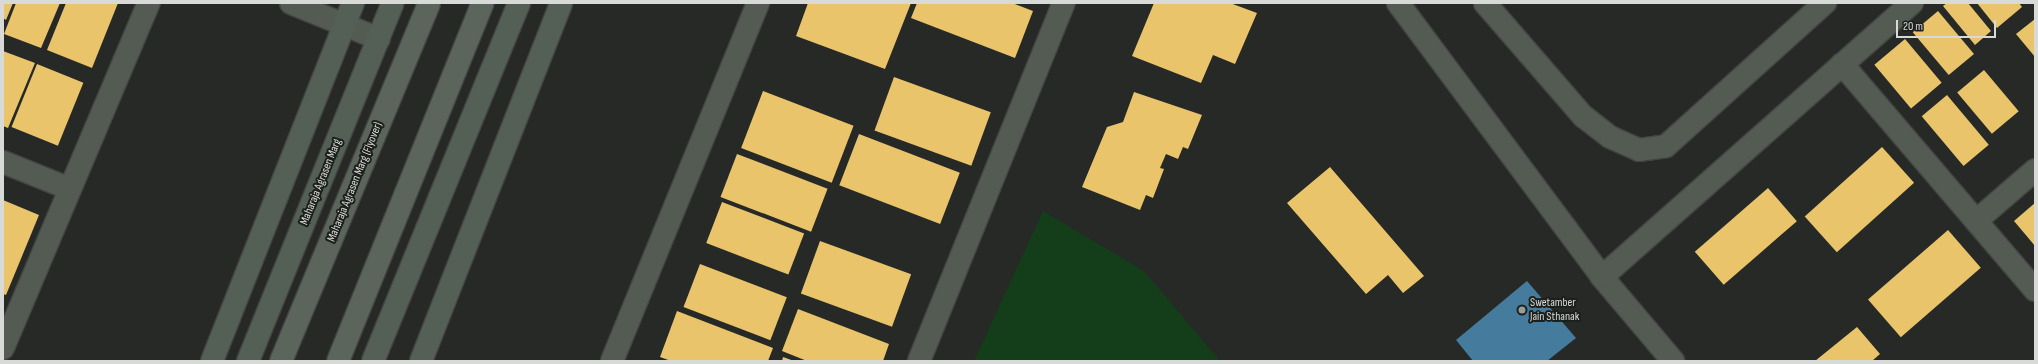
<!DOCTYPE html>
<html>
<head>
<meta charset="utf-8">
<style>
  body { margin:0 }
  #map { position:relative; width:2038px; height:364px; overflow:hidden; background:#262926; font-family:"Sofia Sans Condensed",sans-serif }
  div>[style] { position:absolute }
  .green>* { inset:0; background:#143e1a }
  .homes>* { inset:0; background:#e9c46a; transform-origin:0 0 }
  .public>* { inset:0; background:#457b9d }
  .roads { filter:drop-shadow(1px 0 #434443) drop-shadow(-1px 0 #434443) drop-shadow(0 1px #434443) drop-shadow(0 -1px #434443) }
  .street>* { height:22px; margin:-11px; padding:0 11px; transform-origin:11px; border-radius:11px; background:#535b53 }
  .secondary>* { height:22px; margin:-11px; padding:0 11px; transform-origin:11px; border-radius:11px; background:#545f55 }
  .primary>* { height:22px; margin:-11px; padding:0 11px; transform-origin:11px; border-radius:11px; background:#5b655b }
  .dots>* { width:11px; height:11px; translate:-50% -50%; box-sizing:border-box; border:2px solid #1c201c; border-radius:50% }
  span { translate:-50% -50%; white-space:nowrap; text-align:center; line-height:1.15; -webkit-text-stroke:4px #1c201c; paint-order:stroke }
  .street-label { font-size:12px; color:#d8dad8 }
  .poi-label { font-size:12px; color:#d8dad8 }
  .left { translate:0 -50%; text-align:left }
  .frame { position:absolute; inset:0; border:4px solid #d8dad8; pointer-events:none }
  .scale { position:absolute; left:1896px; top:20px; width:100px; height:18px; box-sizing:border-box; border:2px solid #d8dad8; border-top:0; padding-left:5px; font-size:12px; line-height:14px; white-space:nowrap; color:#d8dad8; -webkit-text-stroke:3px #1c201c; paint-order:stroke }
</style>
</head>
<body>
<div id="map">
  <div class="green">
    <i style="clip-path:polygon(1043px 211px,1144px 271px,1220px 361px,974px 361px)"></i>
  </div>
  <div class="homes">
    <i style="clip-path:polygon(3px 3px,13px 3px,6px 20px,3px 18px)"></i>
    <i style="clip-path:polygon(16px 3px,60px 3px,41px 48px,4px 34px)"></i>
    <i style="clip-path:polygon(66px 3px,118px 3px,92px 68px,47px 50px)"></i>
    <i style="clip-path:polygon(808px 3px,911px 3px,885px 69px,796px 36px)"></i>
    <i style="clip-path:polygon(917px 3px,1012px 3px,1033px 11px,1015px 58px,911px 18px)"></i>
    <i style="clip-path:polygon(1154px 3px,1230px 3px,1257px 13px,1235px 64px,1213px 55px,1201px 83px,1132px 56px)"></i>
    <i style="clip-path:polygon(1947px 3px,1968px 3px,1991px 31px,1975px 45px,1943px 6px)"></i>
    <i style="clip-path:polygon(1977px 3px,2019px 3px,2022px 7px,1997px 28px)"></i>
    <i style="left:1938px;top:11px;width:56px;height:33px;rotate:50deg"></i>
    <i style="clip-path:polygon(2035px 19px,2035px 57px,2016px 34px)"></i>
    <i style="left:1905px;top:39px;width:57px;height:40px;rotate:50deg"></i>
    <i style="clip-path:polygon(3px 51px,35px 63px,8px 128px,3px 126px)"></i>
    <i style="left:37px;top:64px;width:50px;height:68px;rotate:22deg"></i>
    <i style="left:1984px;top:70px;width:54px;height:35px;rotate:50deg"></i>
    <i style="left:894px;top:77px;width:103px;height:57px;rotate:20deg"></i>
    <i style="left:763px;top:91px;width:97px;height:61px;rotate:21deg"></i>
    <i style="clip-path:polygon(1134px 92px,1202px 115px,1188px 149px,1183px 147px,1178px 159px,1166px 154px,1160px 168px,1164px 169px,1153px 198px,1146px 195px,1140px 210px,1082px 187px,1107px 127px,1123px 122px)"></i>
    <i style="left:1947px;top:95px;width:65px;height:33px;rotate:50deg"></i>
    <i style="left:859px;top:134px;width:108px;height:55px;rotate:21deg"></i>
    <i style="left:1882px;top:147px;width:48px;height:104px;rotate:48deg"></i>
    <i style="left:737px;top:154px;width:97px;height:46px;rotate:21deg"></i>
    <i style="clip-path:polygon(1330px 167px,1424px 276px,1403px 293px,1388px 275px,1366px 294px,1287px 203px)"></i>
    <i style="left:1768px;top:188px;width:44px;height:97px;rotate:49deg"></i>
    <i style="clip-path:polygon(3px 200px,39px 215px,6px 295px,3px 294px)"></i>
    <i style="left:722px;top:202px;width:88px;height:44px;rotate:21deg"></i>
    <i style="clip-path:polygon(2035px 203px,2035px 246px,2014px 221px)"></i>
    <i style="left:1948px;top:230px;width:50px;height:106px;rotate:49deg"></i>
    <i style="left:820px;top:241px;width:97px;height:56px;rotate:20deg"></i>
    <i style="left:700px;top:264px;width:93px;height:46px;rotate:21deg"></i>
    <i style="clip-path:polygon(798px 309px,889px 344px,883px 361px,807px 361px,782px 351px)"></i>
    <i style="clip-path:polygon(677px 311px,773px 348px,768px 361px,671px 361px,660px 357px)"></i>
    <i style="clip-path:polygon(1857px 327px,1880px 354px,1872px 361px,1815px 361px)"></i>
    <i style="clip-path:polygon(783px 357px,794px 361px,782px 361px)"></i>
  </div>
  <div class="public">
    <i style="clip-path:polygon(1527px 281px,1576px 338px,1547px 361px,1473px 361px,1456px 340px)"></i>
  </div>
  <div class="roads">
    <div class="street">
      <i style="left:291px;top:3px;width:95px;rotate:22.2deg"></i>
      <i style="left:1398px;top:3px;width:342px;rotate:53.3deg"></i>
      <i style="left:1602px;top:277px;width:110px;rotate:49.8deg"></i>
      <i style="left:1485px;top:3px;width:150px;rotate:49.1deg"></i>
      <i style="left:1583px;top:116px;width:34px;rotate:38deg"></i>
      <i style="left:1610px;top:137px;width:32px;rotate:24deg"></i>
      <i style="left:1639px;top:150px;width:27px;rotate:-8deg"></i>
      <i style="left:1666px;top:146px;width:214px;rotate:-42deg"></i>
      <i style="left:1842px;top:64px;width:297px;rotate:49.5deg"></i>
      <i style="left:3px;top:162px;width:72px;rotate:21.9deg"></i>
      <i style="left:1976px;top:221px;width:78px;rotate:-40.8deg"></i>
      <i style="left:1602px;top:277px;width:414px;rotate:-41.5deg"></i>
      <i style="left:3px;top:348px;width:375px;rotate:-67.1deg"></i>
      <i style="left:612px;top:361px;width:387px;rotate:-67.8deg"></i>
      <i style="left:919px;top:361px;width:386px;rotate:-68deg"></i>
    </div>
    <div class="secondary">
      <i style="left:212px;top:361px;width:385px;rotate:-68.5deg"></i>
      <i style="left:248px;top:361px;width:386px;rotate:-68deg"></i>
      <i style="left:373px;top:361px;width:387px;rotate:-67.8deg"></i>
      <i style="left:421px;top:361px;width:384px;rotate:-68.6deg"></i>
    </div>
    <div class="primary">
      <i style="left:281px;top:361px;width:387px;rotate:-67.5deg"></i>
      <i style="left:338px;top:361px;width:386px;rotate:-68deg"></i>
    </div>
  </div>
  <div class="dots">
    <i style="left:1522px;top:310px;background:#9a9c9a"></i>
  </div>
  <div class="street-label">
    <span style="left:321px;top:182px;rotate:-68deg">Maharaja Agrasen Marg</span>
    <span style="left:355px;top:182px;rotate:-68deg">Maharaja Agrasen Marg (Flyover)</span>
  </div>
  <div class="poi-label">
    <span class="left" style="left:1530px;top:310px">Swetamber<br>Jain Sthanak</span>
  </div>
  <div class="frame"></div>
  <div class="scale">20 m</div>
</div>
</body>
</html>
